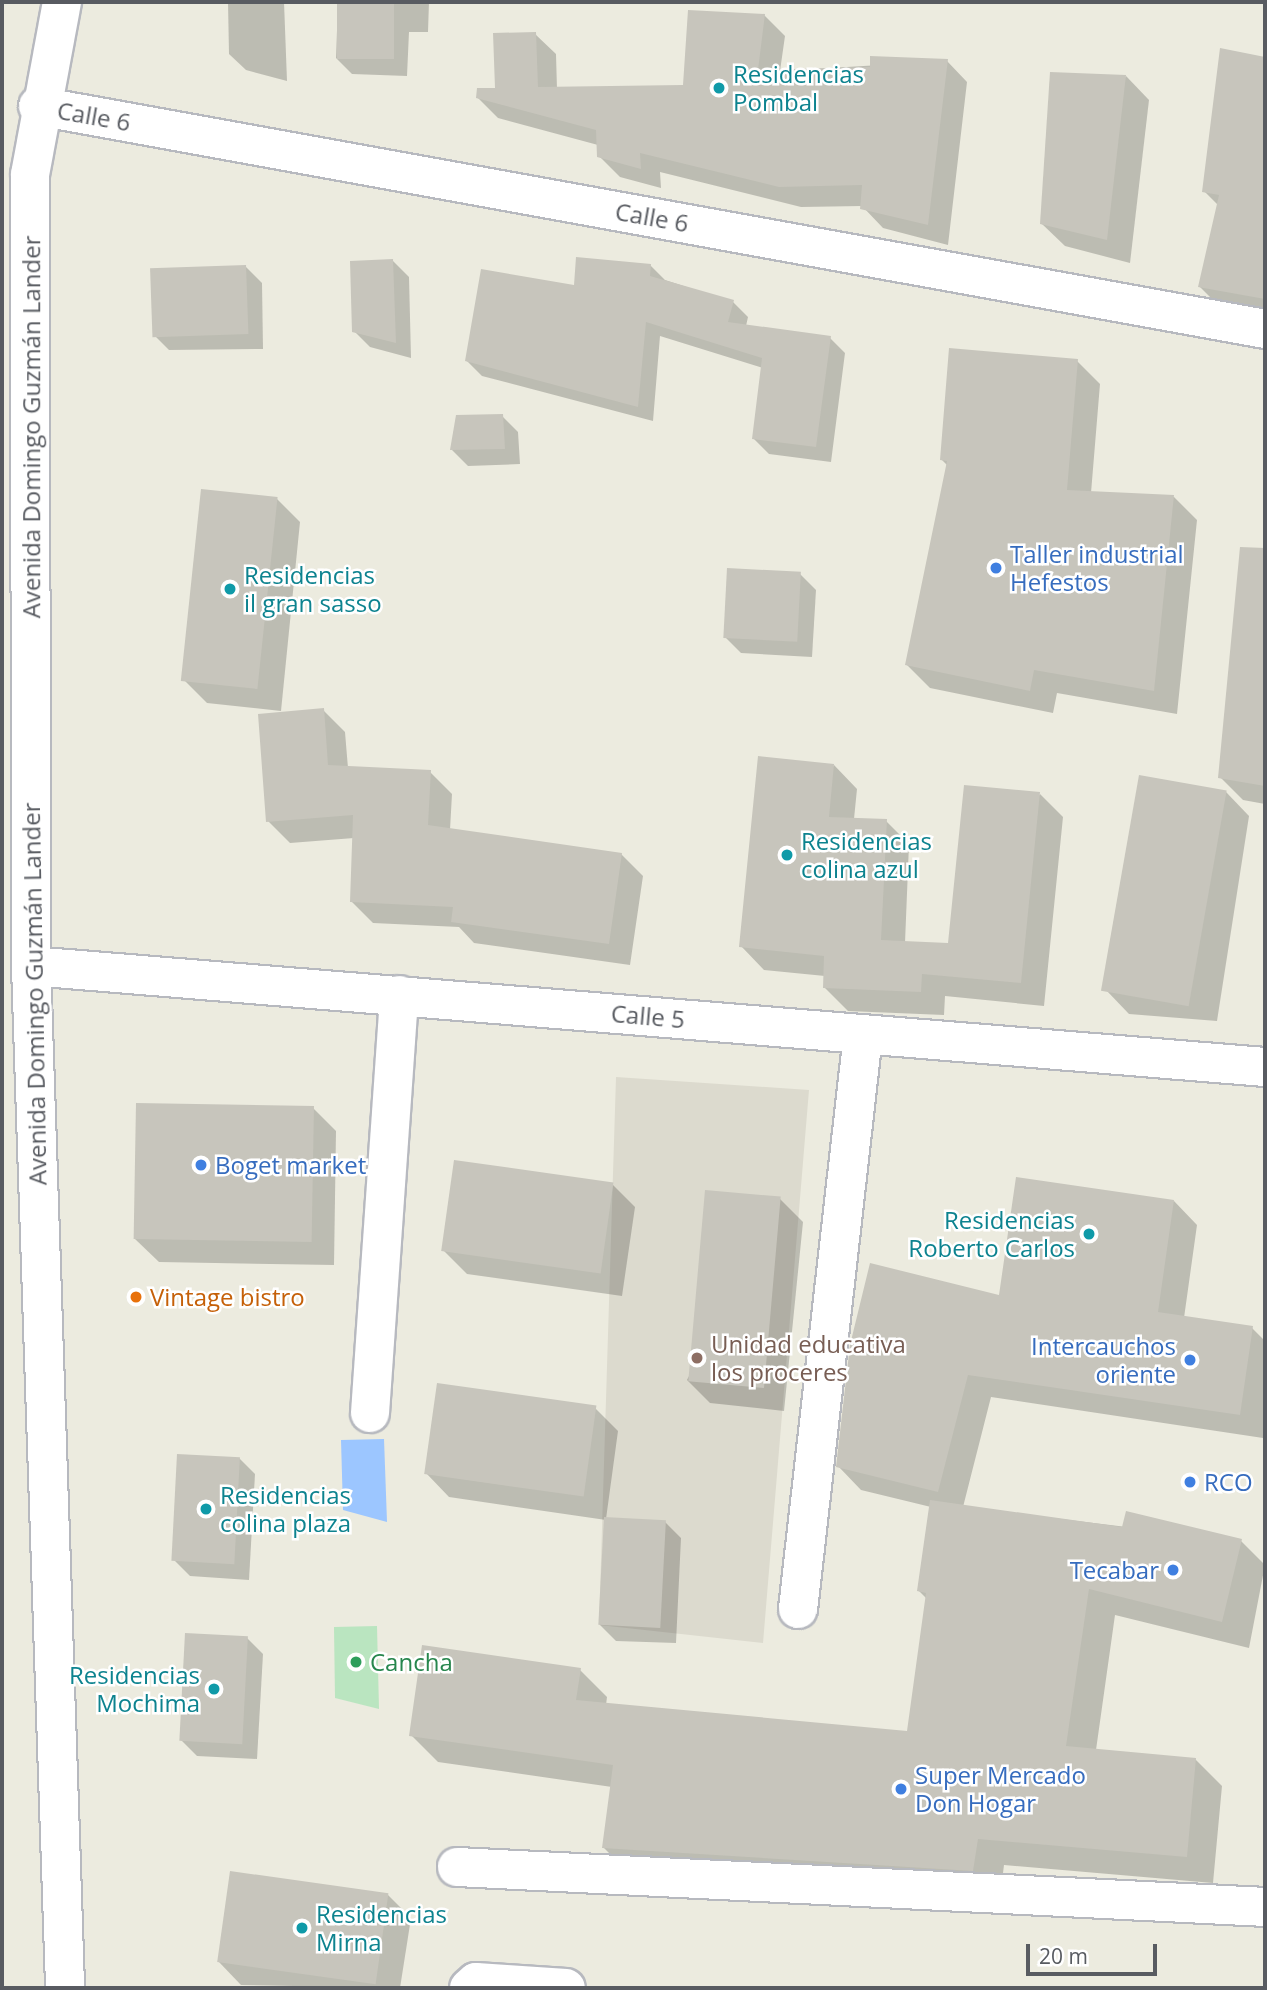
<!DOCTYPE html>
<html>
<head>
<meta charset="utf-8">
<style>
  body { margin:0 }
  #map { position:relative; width:1267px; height:1990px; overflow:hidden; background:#ecebdf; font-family:"Open Sans",sans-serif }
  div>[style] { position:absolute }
  .education>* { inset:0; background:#dcdace }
  .green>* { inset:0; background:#bae5c0 }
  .water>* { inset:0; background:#9cc6ff }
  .shadow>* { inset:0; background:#0003 }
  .building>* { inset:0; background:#c7c5bc; transform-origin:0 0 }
  .roads { filter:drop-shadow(2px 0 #b7b9bf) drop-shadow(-2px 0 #b7b9bf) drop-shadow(0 2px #b7b9bf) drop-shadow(0 -2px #b7b9bf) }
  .minor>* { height:38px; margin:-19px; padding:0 19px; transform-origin:19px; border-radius:19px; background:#fff }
  .dots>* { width:19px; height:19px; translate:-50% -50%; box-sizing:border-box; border:4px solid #fff; border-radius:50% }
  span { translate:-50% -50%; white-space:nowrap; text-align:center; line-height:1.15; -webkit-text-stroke:5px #fff; paint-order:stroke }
  .culture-label { font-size:24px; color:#0d838f }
  .left { translate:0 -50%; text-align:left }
  .right { translate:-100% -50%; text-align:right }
  .street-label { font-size:24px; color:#585b61 }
  .shop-label { font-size:24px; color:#366cbe }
  .food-label { font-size:24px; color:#c56008 }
  .education-label { font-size:24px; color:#785e54 }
  .leisure-label { font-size:24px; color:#27864d }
  .frame { position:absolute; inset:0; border:4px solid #585b61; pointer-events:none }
  .scale { position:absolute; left:1026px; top:1944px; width:131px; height:32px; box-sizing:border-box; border:4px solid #585b61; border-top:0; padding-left:9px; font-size:21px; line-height:24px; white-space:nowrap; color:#585b61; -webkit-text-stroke:5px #fff; paint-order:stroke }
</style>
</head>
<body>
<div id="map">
  <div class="education">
    <i style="clip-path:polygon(616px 1077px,809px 1090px,763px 1643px,599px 1625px)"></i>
  </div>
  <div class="green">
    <i style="clip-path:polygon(377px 1626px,379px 1709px,335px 1698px,334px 1627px)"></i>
  </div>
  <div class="water">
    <i style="clip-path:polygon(384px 1439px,387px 1522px,343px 1510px,341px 1440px)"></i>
  </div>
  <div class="shadow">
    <i style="clip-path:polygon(228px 2px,284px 2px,287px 81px,246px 70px,229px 54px)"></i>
    <i style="clip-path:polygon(338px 2px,429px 2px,428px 32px,409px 32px,407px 76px,352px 74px,336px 58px)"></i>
    <i style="clip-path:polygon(764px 15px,785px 36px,780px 71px,947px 61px,967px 82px,948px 245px,883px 228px,862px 206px,801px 207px,660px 172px,661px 188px,620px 177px,599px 156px,598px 145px,498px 118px,478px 98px,497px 90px,535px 34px,556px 54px,557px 89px,684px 86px)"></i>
    <i style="clip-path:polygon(1221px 50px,1265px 59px,1265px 317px,1223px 310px,1200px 287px,1219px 206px,1204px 191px)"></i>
    <i style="clip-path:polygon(1126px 76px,1149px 100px,1130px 263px,1065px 246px,1041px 223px)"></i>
    <i style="clip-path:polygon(393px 261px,409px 277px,411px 358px,370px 347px,354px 331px)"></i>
    <i style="clip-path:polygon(650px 265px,665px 280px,733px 302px,748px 317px,746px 326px,830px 338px,845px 353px,831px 462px,769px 454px,754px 439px,763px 368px,660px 336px,653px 421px,482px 376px,467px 361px,575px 287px)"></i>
    <i style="clip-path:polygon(246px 267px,262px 283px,263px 349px,169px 350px,153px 334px)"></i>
    <i style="clip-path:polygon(1077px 361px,1100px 384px,1091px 493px,1174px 497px,1197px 520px,1177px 714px,1057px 693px,1053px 713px,930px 688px,907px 665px,948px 466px,942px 460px)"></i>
    <i style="clip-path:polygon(502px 416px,518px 432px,520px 464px,468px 466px,452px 450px)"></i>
    <i style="clip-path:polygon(277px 499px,300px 522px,281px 711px,207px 703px,184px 680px)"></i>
    <i style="clip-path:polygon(800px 574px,816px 590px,812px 657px,741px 653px,725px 637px)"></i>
    <i style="clip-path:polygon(1238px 593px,1265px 594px,1265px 804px,1243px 800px,1220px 777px)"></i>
    <i style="clip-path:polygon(323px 710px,345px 732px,348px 768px,430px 772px,452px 794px,450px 830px,621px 854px,643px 876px,630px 965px,474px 943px,459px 927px,373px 923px,351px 901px,354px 838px,290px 843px,268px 821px)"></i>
    <i style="clip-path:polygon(834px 765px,857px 789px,854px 819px,886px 821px,909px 844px,905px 943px,950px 945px,1040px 794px,1063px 817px,1044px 1006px,945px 996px,944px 1015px,848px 1011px,825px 988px,825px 976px,764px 970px,741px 946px)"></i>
    <i style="clip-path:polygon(1226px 792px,1249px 816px,1217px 1021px,1129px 1014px,1106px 990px)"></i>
    <i style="clip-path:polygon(313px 1108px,336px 1131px,334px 1265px,159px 1262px,135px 1239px)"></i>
    <i style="clip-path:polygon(612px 1184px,635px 1207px,622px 1296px,467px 1274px,443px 1250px)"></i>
    <i style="clip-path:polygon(780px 1199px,803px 1222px,784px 1411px,710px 1403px,687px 1380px)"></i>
    <i style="clip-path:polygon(1174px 1201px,1197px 1225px,1184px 1318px,1252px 1328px,1265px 1341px,1263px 1438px,991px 1397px,963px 1507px,1241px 1541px,1265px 1565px,1249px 1648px,1115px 1615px,1096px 1750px,1195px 1759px,1222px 1786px,1213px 1883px,1004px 1865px,1000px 1897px,631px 1875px,604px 1848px,612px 1787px,438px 1762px,411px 1735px,580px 1670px,607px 1697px,606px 1705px,908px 1733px,927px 1599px,919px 1591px,931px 1507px,861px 1490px,838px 1466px,1001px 1298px)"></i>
    <i style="clip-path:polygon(595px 1408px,618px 1431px,606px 1519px,665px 1522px,681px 1538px,676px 1643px,616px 1641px,600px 1625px,606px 1520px,449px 1497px,426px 1473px)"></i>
    <i style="clip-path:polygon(239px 1458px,255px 1474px,249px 1580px,190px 1576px,174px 1560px)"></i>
    <i style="clip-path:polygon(247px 1638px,263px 1654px,257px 1759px,197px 1756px,181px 1740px)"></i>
    <i style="clip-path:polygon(388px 1895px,411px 1918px,400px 1988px,241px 1985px,218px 1961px)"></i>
  </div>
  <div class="building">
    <i style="left:337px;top:2px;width:57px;height:57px"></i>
    <i style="clip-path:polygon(688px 10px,765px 14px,758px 70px,870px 67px,870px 56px,948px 59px,928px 225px,860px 209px,862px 185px,779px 187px,640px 153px,641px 169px,597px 157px,596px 130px,476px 98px,477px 88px,495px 88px,493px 33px,536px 32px,538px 87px,683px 85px)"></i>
    <i style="clip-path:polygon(1220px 48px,1265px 57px,1265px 299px,1198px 287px,1219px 195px,1202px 192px)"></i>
    <i style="clip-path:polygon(1050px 72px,1126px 75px,1107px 240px,1040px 224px)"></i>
    <i style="clip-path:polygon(576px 257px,651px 264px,650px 276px,734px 300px,728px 322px,831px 336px,816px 447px,752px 439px,762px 358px,646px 322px,638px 407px,465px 361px,481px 269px,574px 285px)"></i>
    <i style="clip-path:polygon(393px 259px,396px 343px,352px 332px,350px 261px)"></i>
    <i style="left:246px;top:265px;width:69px;height:96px;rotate:88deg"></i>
    <i style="clip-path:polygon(949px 348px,1078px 359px,1067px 490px,1174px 495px,1154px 691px,1034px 670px,1030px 691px,905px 665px,947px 461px,940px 460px)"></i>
    <i style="clip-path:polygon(503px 414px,505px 449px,450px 450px,456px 415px)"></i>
    <i style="left:201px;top:489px;width:77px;height:193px;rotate:6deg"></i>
    <i style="clip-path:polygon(1240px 547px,1265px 548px,1265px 786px,1218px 778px)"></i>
    <i style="left:727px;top:568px;width:74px;height:70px;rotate:3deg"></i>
    <i style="clip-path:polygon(324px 708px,328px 765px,431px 770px,428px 825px,622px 853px,609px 944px,451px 922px,453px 907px,350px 902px,353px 815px,266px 822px,258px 714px)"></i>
    <i style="clip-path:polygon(758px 756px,834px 764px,829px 817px,887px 819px,881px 940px,948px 943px,964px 785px,1040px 792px,1021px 983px,922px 974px,921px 992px,823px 988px,824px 956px,739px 947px)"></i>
    <i style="left:1139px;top:775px;width:89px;height:219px;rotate:10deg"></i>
    <i style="left:136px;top:1103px;width:178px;height:136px;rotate:1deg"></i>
    <i style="left:454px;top:1160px;width:161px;height:92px;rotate:8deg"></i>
    <i style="clip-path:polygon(1016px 1177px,1174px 1200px,1158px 1312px,1253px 1326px,1240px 1415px,968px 1375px,938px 1492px,836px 1467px,850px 1345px,870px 1263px,999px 1295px)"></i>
    <i style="left:705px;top:1190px;width:76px;height:192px;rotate:5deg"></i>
    <i style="left:437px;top:1383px;width:161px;height:92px;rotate:8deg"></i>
    <i style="left:177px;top:1454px;width:63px;height:107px;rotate:3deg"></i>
    <i style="clip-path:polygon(930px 1500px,1122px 1527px,1126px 1511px,1242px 1539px,1222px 1622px,1089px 1589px,1066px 1746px,1196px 1758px,1187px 1857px,978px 1839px,973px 1871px,602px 1848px,613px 1765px,409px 1736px,422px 1645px,581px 1668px,576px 1700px,907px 1731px,926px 1593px,917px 1591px)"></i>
    <i style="left:604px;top:1517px;width:62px;height:108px;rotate:3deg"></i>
    <i style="left:185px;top:1633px;width:63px;height:108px;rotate:3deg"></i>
    <i style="left:230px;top:1871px;width:160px;height:92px;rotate:8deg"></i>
  </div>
  <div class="roads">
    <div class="minor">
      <i style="left:62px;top:2px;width:175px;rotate:100.5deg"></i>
      <i style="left:30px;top:174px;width:792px;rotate:89.93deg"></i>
      <i style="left:31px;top:966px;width:1023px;rotate:88.09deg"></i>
      <i style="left:38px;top:106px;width:1247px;rotate:10.3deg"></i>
      <i style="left:31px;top:966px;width:1238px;rotate:4.68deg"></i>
      <i style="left:370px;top:1413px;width:419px;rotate:-86deg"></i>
      <i style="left:798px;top:1609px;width:578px;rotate:-83.54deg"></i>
      <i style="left:457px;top:1867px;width:809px;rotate:2.83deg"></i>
      <i style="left:469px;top:1988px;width:9px;rotate:-41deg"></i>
      <i style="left:476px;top:1982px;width:90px;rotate:3.8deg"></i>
    </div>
  </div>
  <div class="dots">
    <i style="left:719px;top:88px;background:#0f9aa8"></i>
    <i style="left:996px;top:568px;background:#3f7fe0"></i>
    <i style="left:230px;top:589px;background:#0f9aa8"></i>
    <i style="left:787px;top:855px;background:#0f9aa8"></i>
    <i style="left:201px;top:1165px;background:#3f7fe0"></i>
    <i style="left:1089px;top:1234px;background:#0f9aa8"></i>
    <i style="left:136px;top:1297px;background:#e8710a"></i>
    <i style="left:697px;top:1358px;background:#8d6e63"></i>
    <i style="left:1190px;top:1360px;background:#3f7fe0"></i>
    <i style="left:1190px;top:1482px;background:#3f7fe0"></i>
    <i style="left:206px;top:1509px;background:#0f9aa8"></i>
    <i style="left:1173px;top:1570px;background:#3f7fe0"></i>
    <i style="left:356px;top:1662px;background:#2e9e5b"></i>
    <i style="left:214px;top:1689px;background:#0f9aa8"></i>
    <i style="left:901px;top:1789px;background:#3f7fe0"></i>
    <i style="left:302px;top:1928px;background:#0f9aa8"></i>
  </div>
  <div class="culture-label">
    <span class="left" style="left:733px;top:88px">Residencias<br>Pombal</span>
    <span class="left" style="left:244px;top:589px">Residencias<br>il gran sasso</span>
    <span class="left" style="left:801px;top:855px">Residencias<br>colina azul</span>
    <span class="right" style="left:1075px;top:1234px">Residencias<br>Roberto Carlos</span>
    <span class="left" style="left:220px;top:1509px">Residencias<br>colina plaza</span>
    <span class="right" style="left:200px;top:1689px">Residencias<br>Mochima</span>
    <span class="left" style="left:316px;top:1928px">Residencias<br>Mirna</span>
  </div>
  <div class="street-label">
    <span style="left:94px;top:116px;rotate:10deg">Calle 6</span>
    <span style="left:652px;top:217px;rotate:10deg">Calle 6</span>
    <span style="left:31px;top:427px;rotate:-90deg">Avenida Domingo Guzmán Lander</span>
    <span style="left:34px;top:994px;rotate:-91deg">Avenida Domingo Guzmán Lander</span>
    <span style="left:648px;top:1016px;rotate:5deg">Calle 5</span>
  </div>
  <div class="shop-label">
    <span class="left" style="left:1010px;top:568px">Taller industrial<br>Hefestos</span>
    <span class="left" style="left:215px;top:1165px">Boget market</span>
    <span class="right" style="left:1176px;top:1360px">Intercauchos<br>oriente</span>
    <span class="left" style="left:1204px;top:1482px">RCO</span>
    <span class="right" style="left:1159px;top:1570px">Tecabar</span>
    <span class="left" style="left:915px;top:1789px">Super Mercado<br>Don Hogar</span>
  </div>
  <div class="food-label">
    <span class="left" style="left:150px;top:1297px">Vintage bistro</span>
  </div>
  <div class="education-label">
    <span class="left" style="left:711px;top:1358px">Unidad educativa<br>los proceres</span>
  </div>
  <div class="leisure-label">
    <span class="left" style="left:370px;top:1662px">Cancha</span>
  </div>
  <div class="frame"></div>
  <div class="scale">20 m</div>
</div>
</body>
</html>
